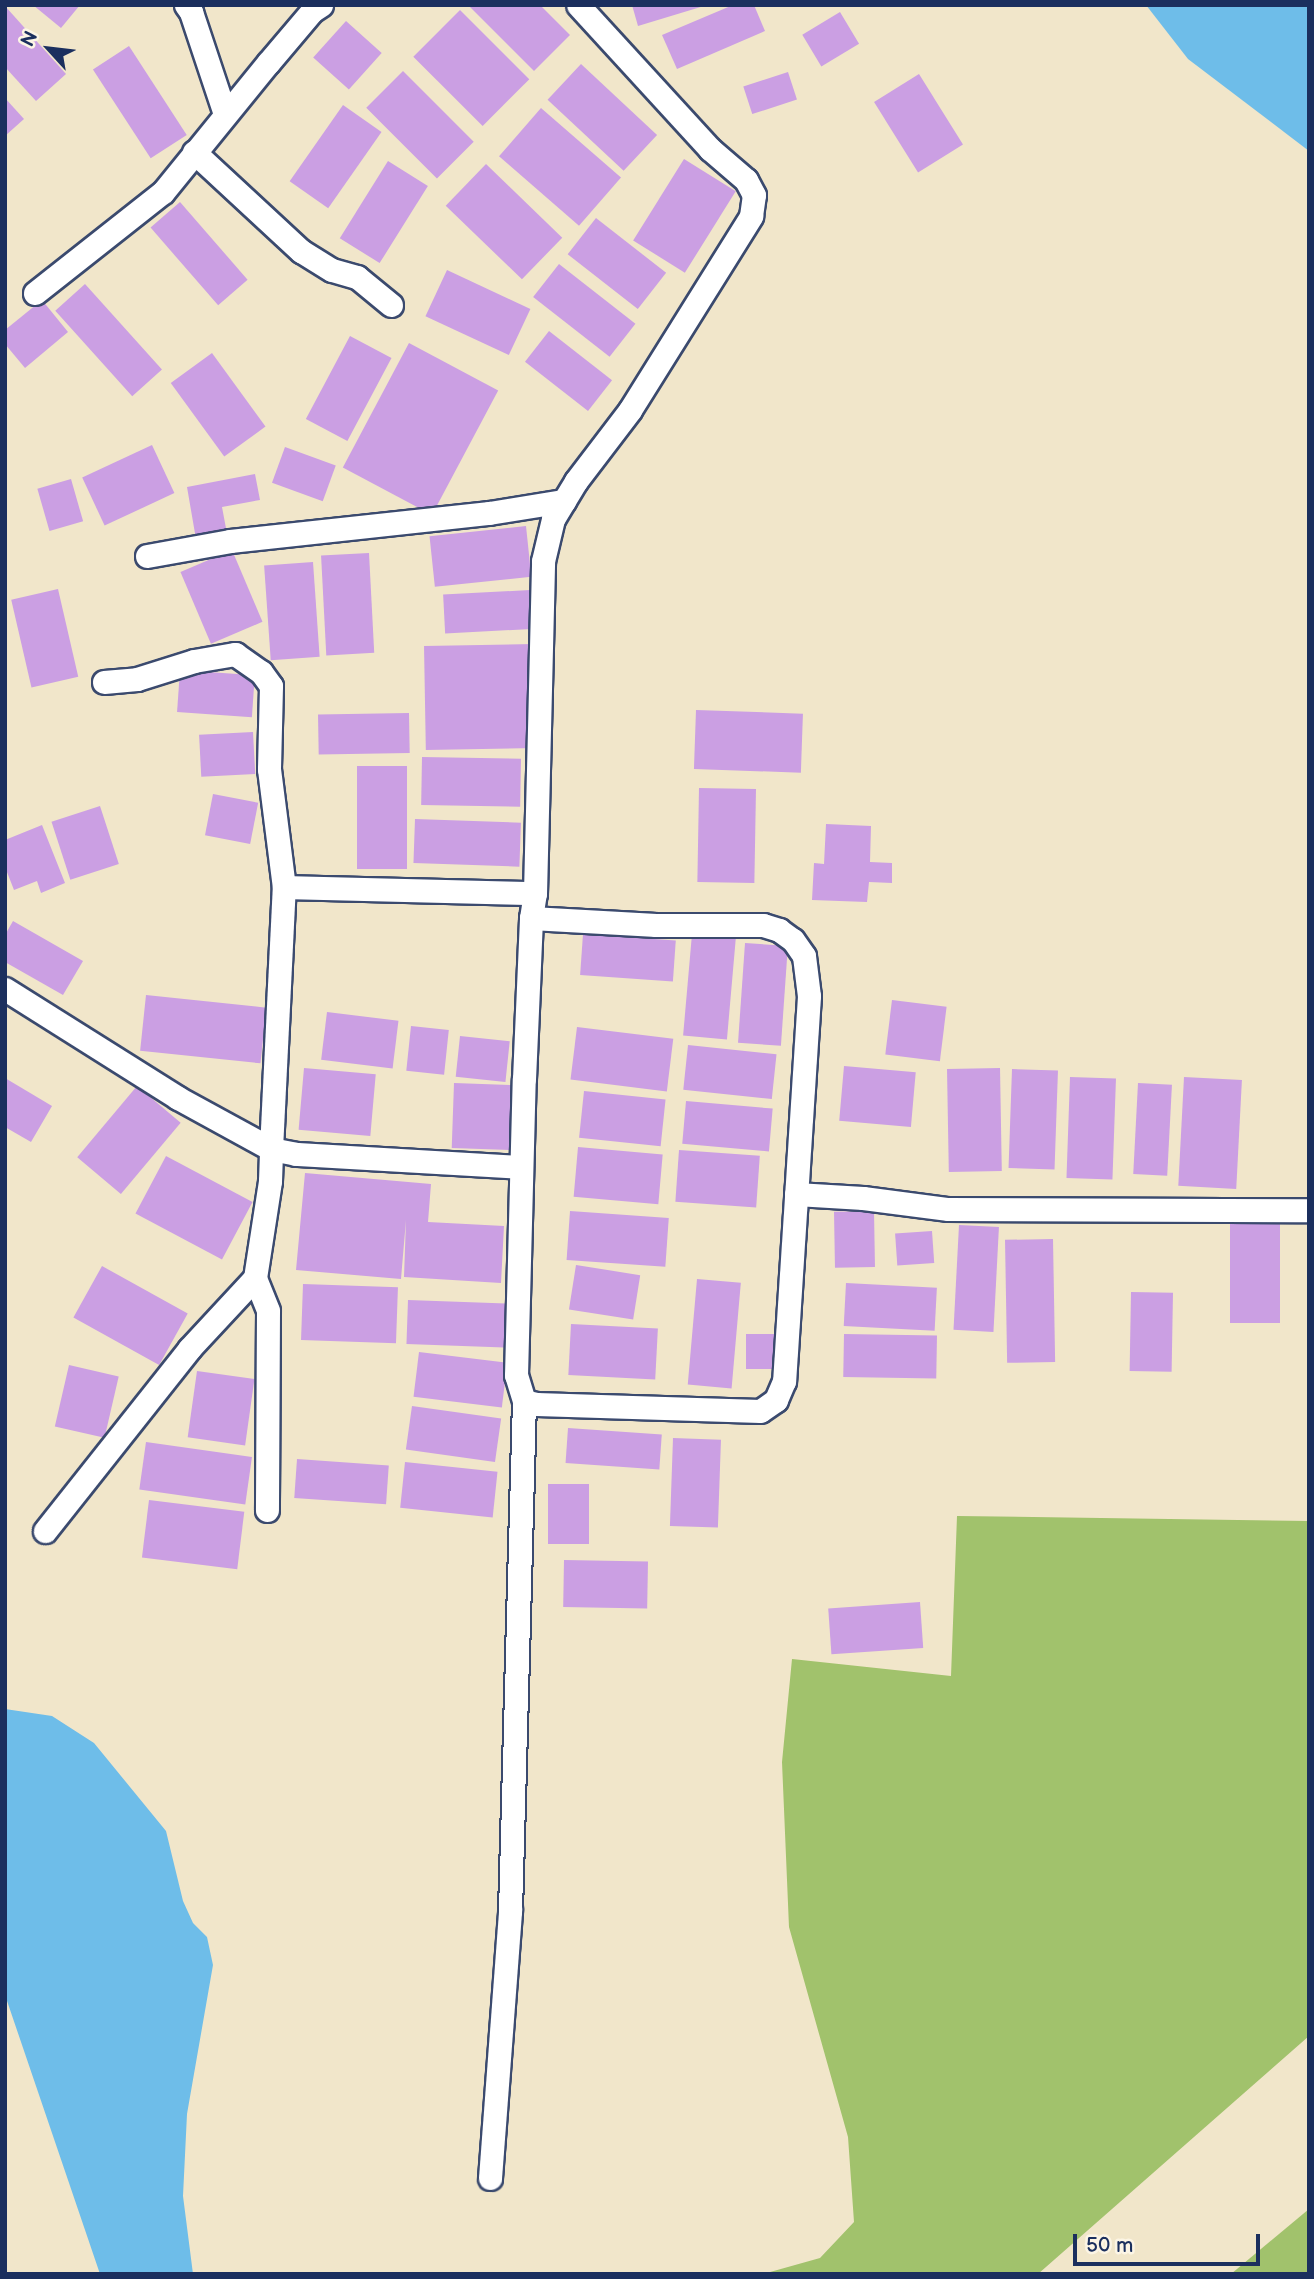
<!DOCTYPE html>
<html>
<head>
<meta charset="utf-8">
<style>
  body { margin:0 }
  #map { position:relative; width:1314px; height:2279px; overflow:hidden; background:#f1e6ca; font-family:"Balsamiq Sans",sans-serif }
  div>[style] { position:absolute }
  .green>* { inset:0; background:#a1c26c }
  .water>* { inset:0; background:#6ebde9 }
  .building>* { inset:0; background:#cb9fe3; transform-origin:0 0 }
  .roads { filter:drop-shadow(2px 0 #3b4a6e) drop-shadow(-2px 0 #3b4a6e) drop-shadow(0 2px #3b4a6e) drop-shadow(0 -2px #3b4a6e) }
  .street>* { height:23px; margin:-11.5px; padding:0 11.5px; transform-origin:11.5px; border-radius:11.5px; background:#fff }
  span { translate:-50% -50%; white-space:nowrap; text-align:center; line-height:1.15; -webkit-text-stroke:5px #fcf5e5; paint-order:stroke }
  .frame { position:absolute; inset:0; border:7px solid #1b2f5e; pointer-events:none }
  .north { position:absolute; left:14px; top:14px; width:70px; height:70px; -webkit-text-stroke:5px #fcf5e5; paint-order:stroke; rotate:297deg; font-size:19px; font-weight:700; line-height:28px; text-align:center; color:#1b2f5e }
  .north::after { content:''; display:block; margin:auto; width:24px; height:32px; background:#1b2f5e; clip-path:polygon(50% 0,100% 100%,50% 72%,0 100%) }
  .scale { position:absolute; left:1073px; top:2234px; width:187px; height:32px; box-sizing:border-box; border:4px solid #1b2f5e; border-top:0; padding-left:9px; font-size:21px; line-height:24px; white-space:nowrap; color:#1b2f5e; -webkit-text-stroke:5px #fcf5e5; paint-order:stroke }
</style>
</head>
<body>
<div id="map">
  <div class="green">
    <i style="clip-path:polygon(957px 1516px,1309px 1521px,1309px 2036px,1038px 2274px,763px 2274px,820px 2258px,854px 2222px,848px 2137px,789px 1927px,782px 1762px,792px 1659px,951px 1676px)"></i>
    <i style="clip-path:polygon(1309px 2209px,1309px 2274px,1231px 2274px)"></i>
  </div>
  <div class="water">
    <i style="clip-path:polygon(1146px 5px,1309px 5px,1309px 151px,1188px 59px)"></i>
    <i style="clip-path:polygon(5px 1709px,52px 1716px,94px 1743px,166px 1831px,183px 1901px,193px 1923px,207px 1937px,213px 1965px,187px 2114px,183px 2196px,193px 2274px,100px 2274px,5px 1995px)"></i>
  </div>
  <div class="building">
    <i style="clip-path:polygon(33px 5px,80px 5px,61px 28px)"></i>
    <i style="clip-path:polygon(468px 5px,540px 5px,570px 35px,534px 71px)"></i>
    <i style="clip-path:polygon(632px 5px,704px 5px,704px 6px,638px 26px)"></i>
    <i style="clip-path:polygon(733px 5px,754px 5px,765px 31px,677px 69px,662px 35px)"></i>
    <i style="clip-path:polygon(5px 6px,66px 74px,36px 101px,5px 67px)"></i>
    <i style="left:460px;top:10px;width:98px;height:66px;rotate:45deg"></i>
    <i style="left:840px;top:12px;width:37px;height:44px;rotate:59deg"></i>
    <i style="left:346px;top:21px;width:48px;height:49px;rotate:42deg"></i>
    <i style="left:129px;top:46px;width:106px;height:43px;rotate:57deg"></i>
    <i style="left:581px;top:64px;width:104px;height:49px;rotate:43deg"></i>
    <i style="left:403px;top:71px;width:100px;height:52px;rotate:45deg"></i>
    <i style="left:788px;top:72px;width:29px;height:47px;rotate:72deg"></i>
    <i style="left:919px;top:74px;width:83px;height:53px;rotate:58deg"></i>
    <i style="clip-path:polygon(5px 98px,24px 119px,5px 136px)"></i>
    <i style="left:343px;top:105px;width:47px;height:93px;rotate:35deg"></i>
    <i style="left:541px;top:108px;width:106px;height:64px;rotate:41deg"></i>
    <i style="left:684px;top:159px;width:61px;height:96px;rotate:32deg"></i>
    <i style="left:388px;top:161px;width:47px;height:91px;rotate:32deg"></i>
    <i style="left:486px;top:164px;width:106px;height:58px;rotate:44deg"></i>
    <i style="left:180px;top:202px;width:103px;height:39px;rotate:49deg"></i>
    <i style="left:596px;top:218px;width:89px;height:46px;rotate:38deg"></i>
    <i style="left:559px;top:264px;width:97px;height:42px;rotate:38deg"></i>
    <i style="left:447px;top:270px;width:92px;height:51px;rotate:25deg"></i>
    <i style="left:85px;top:284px;width:115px;height:40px;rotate:48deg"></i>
    <i style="clip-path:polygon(42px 300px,68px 332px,25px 368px,5px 344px,5px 330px)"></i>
    <i style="left:549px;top:331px;width:80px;height:39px;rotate:38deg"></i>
    <i style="left:350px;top:336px;width:47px;height:94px;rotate:28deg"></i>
    <i style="left:409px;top:343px;width:101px;height:141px;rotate:28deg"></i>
    <i style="left:212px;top:353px;width:91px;height:51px;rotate:54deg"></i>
    <i style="left:152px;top:445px;width:53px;height:77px;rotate:65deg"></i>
    <i style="left:285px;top:447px;width:54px;height:38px;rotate:20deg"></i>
    <i style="clip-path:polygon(255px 474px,260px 500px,222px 507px,228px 539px,197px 545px,187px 487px)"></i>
    <i style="left:71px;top:479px;width:44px;height:35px;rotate:74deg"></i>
    <i style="left:526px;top:526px;width:51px;height:97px;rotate:84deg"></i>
    <i style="left:232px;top:550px;width:78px;height:56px;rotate:67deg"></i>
    <i style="left:369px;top:553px;width:100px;height:48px;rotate:87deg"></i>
    <i style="left:313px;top:562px;width:95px;height:49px;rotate:86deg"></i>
    <i style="left:58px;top:589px;width:90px;height:48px;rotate:77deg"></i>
    <i style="left:530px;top:590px;width:39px;height:87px;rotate:87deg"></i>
    <i style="left:534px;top:644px;width:104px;height:110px;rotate:89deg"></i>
    <i style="left:180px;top:670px;width:75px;height:42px;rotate:4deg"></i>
    <i style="left:696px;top:710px;width:107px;height:59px;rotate:2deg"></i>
    <i style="left:409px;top:713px;width:40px;height:91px;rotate:89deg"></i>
    <i style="left:253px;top:732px;width:42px;height:54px;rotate:87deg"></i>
    <i style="left:422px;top:757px;width:99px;height:48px;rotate:1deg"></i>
    <i style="left:407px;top:766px;width:103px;height:50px;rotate:90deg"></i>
    <i style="left:699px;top:788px;width:57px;height:94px;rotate:1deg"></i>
    <i style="left:213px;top:794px;width:46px;height:42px;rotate:11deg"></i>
    <i style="left:100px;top:806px;width:61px;height:51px;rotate:72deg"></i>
    <i style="left:415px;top:819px;width:106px;height:44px;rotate:2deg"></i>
    <i style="clip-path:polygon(826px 824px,871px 826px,870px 862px,892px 863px,892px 883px,869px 882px,867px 902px,812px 900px,814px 863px,824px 864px)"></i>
    <i style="clip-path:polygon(42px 825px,65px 883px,41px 893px,37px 881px,14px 890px,5px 867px,5px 840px)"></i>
    <i style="clip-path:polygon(13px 921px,83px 961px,63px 995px,5px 962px,5px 935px)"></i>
    <i style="left:583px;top:934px;width:93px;height:41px;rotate:4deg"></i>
    <i style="left:692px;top:934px;width:44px;height:102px;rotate:5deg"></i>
    <i style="left:745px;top:943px;width:43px;height:100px;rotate:4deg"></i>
    <i style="left:146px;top:995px;width:121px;height:56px;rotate:6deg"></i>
    <i style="left:892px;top:1000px;width:55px;height:55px;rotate:7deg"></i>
    <i style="left:327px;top:1012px;width:72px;height:48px;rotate:7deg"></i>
    <i style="left:411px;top:1026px;width:38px;height:45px;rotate:6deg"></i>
    <i style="left:577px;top:1027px;width:97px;height:53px;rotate:7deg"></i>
    <i style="left:460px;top:1036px;width:50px;height:41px;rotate:6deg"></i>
    <i style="left:688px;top:1045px;width:89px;height:45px;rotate:6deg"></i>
    <i style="left:844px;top:1066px;width:72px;height:55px;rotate:5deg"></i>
    <i style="left:304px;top:1068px;width:72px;height:62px;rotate:5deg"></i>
    <i style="left:1000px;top:1068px;width:103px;height:53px;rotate:89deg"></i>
    <i style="left:1012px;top:1069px;width:46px;height:99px;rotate:2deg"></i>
    <i style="left:1070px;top:1077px;width:46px;height:101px;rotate:2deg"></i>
    <i style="left:1184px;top:1077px;width:58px;height:109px;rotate:3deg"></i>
    <i style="clip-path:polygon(5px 1078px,52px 1106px,31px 1142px,5px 1127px)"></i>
    <i style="left:454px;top:1083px;width:66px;height:65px;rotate:2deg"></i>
    <i style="left:1138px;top:1083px;width:34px;height:91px;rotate:3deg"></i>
    <i style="left:137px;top:1086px;width:57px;height:93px;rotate:40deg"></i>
    <i style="left:584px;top:1091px;width:82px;height:47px;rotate:6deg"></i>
    <i style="left:686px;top:1101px;width:87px;height:43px;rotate:5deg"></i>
    <i style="left:578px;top:1147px;width:85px;height:50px;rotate:5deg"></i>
    <i style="left:679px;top:1150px;width:81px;height:52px;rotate:4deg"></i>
    <i style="left:166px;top:1156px;width:98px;height:65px;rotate:28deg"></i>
    <i style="clip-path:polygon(305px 1173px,431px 1184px,428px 1222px,504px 1226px,501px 1283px,404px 1277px,406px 1220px,401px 1279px,296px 1270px)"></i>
    <i style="left:570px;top:1211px;width:99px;height:49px;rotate:4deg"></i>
    <i style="left:874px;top:1211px;width:56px;height:40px;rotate:89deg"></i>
    <i style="left:1280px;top:1218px;width:105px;height:50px;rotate:90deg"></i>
    <i style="left:959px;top:1225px;width:40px;height:105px;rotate:3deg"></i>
    <i style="left:932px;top:1231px;width:32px;height:37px;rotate:86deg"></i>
    <i style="left:1053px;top:1239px;width:123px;height:48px;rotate:89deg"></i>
    <i style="left:576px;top:1265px;width:65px;height:45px;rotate:9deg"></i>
    <i style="left:102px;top:1266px;width:98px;height:59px;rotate:29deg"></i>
    <i style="left:697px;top:1279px;width:44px;height:106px;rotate:5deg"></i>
    <i style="left:846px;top:1283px;width:91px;height:43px;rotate:3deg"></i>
    <i style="left:303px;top:1284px;width:95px;height:56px;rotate:2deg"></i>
    <i style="left:1131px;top:1292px;width:42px;height:79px;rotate:1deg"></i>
    <i style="left:408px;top:1300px;width:98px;height:44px;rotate:2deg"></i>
    <i style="left:571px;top:1324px;width:87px;height:51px;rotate:3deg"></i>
    <i style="left:746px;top:1334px;width:29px;height:35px"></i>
    <i style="left:844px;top:1334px;width:93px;height:43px;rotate:1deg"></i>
    <i style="left:419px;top:1352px;width:89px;height:45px;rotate:7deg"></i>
    <i style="left:69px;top:1365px;width:51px;height:63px;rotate:13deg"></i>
    <i style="left:197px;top:1371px;width:58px;height:67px;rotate:8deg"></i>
    <i style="left:412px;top:1406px;width:90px;height:44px;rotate:8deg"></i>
    <i style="left:568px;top:1428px;width:94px;height:35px;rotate:4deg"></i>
    <i style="left:673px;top:1438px;width:48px;height:88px;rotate:2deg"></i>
    <i style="left:146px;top:1442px;width:107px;height:48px;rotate:8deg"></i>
    <i style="left:297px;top:1459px;width:92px;height:39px;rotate:4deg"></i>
    <i style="left:405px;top:1462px;width:93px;height:46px;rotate:6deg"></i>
    <i style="left:548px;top:1484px;width:41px;height:60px"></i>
    <i style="left:149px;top:1500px;width:96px;height:58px;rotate:7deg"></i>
    <i style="left:564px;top:1560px;width:84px;height:47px;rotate:1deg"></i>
    <i style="left:920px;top:1602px;width:46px;height:92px;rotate:86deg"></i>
  </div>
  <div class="roads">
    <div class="street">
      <i style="left:186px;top:5px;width:9px;rotate:54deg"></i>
      <i style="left:191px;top:12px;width:108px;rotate:71.6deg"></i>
      <i style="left:194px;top:152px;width:146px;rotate:42.8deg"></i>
      <i style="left:301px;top:251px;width:36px;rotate:32deg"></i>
      <i style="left:332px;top:270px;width:26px;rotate:16deg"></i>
      <i style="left:357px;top:277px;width:44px;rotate:39.5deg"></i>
      <i style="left:35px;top:293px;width:163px;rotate:-38.3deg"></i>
      <i style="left:163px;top:192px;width:166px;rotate:-50.9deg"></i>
      <i style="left:268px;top:63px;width:68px;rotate:-49.8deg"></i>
      <i style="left:312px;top:11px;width:11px;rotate:-34deg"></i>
      <i style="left:147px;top:556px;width:84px;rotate:-10.2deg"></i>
      <i style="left:230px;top:541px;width:261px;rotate:-6.2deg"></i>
      <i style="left:489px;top:513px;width:76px;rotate:-9.1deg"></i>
      <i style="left:104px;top:682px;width:33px;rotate:-5deg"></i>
      <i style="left:137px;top:679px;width:60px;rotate:-17.5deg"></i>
      <i style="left:194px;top:661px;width:42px;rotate:-9.7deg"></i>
      <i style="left:235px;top:654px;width:32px;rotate:35deg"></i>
      <i style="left:261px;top:672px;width:17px;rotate:54deg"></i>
      <i style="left:271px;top:686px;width:83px;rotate:91.4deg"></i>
      <i style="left:269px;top:769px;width:119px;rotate:82.8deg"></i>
      <i style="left:284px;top:887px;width:251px;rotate:1.4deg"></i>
      <i style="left:531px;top:918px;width:125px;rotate:3.2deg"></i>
      <i style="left:656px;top:925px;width:107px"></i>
      <i style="left:763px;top:925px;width:17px;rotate:17deg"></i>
      <i style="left:779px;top:930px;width:17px;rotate:36deg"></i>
      <i style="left:793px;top:940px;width:19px;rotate:55deg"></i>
      <i style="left:804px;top:956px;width:40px;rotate:82.9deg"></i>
      <i style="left:809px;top:996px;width:386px;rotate:93.7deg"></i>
      <i style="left:784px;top:1381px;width:21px;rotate:113deg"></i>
      <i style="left:776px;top:1400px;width:19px;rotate:145deg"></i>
      <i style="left:760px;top:1411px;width:224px;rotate:-178.2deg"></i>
      <i style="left:536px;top:1404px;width:12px;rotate:-166deg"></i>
      <i style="left:524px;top:1401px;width:27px;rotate:-107deg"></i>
      <i style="left:516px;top:1375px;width:296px;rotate:-88.5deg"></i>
      <i style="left:524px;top:1079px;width:161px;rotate:-87.5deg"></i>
      <i style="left:531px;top:918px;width:25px;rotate:-81deg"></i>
      <i style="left:535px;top:893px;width:332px;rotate:-88.6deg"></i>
      <i style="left:543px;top:561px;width:43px;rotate:-76.6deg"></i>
      <i style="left:553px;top:519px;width:44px;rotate:-58.8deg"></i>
      <i style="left:576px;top:481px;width:89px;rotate:-52.7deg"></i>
      <i style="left:630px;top:410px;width:229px;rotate:-58deg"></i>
      <i style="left:751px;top:216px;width:21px;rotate:-82deg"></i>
      <i style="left:754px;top:195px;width:17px;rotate:-118deg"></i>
      <i style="left:746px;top:180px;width:48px;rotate:-139.3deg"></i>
      <i style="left:710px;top:149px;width:195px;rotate:-132.5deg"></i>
      <i style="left:5px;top:989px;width:204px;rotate:32.2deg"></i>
      <i style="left:178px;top:1098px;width:106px;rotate:28.7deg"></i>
      <i style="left:271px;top:1149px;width:262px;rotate:-87.2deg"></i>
      <i style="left:796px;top:1194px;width:67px;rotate:3.4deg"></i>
      <i style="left:863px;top:1198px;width:86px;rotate:7.4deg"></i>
      <i style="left:948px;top:1209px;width:361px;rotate:0.2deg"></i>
      <i style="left:255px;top:1278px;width:35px;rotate:68deg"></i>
      <i style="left:268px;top:1311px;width:199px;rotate:90.3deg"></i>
      <i style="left:45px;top:1531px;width:232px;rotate:-51.6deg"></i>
      <i style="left:189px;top:1349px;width:97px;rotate:-47.1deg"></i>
      <i style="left:255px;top:1278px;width:98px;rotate:-81.2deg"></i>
      <i style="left:270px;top:1181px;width:32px;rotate:-88deg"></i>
      <i style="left:271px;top:1149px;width:25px;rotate:11deg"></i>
      <i style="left:296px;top:1154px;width:225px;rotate:3.3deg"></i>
      <i style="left:490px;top:2178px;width:268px;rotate:-85.7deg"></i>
      <i style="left:510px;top:1911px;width:510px;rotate:-88.43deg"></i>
    </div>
  </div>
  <div class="frame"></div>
  <div class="north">N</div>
  <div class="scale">50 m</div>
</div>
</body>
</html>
